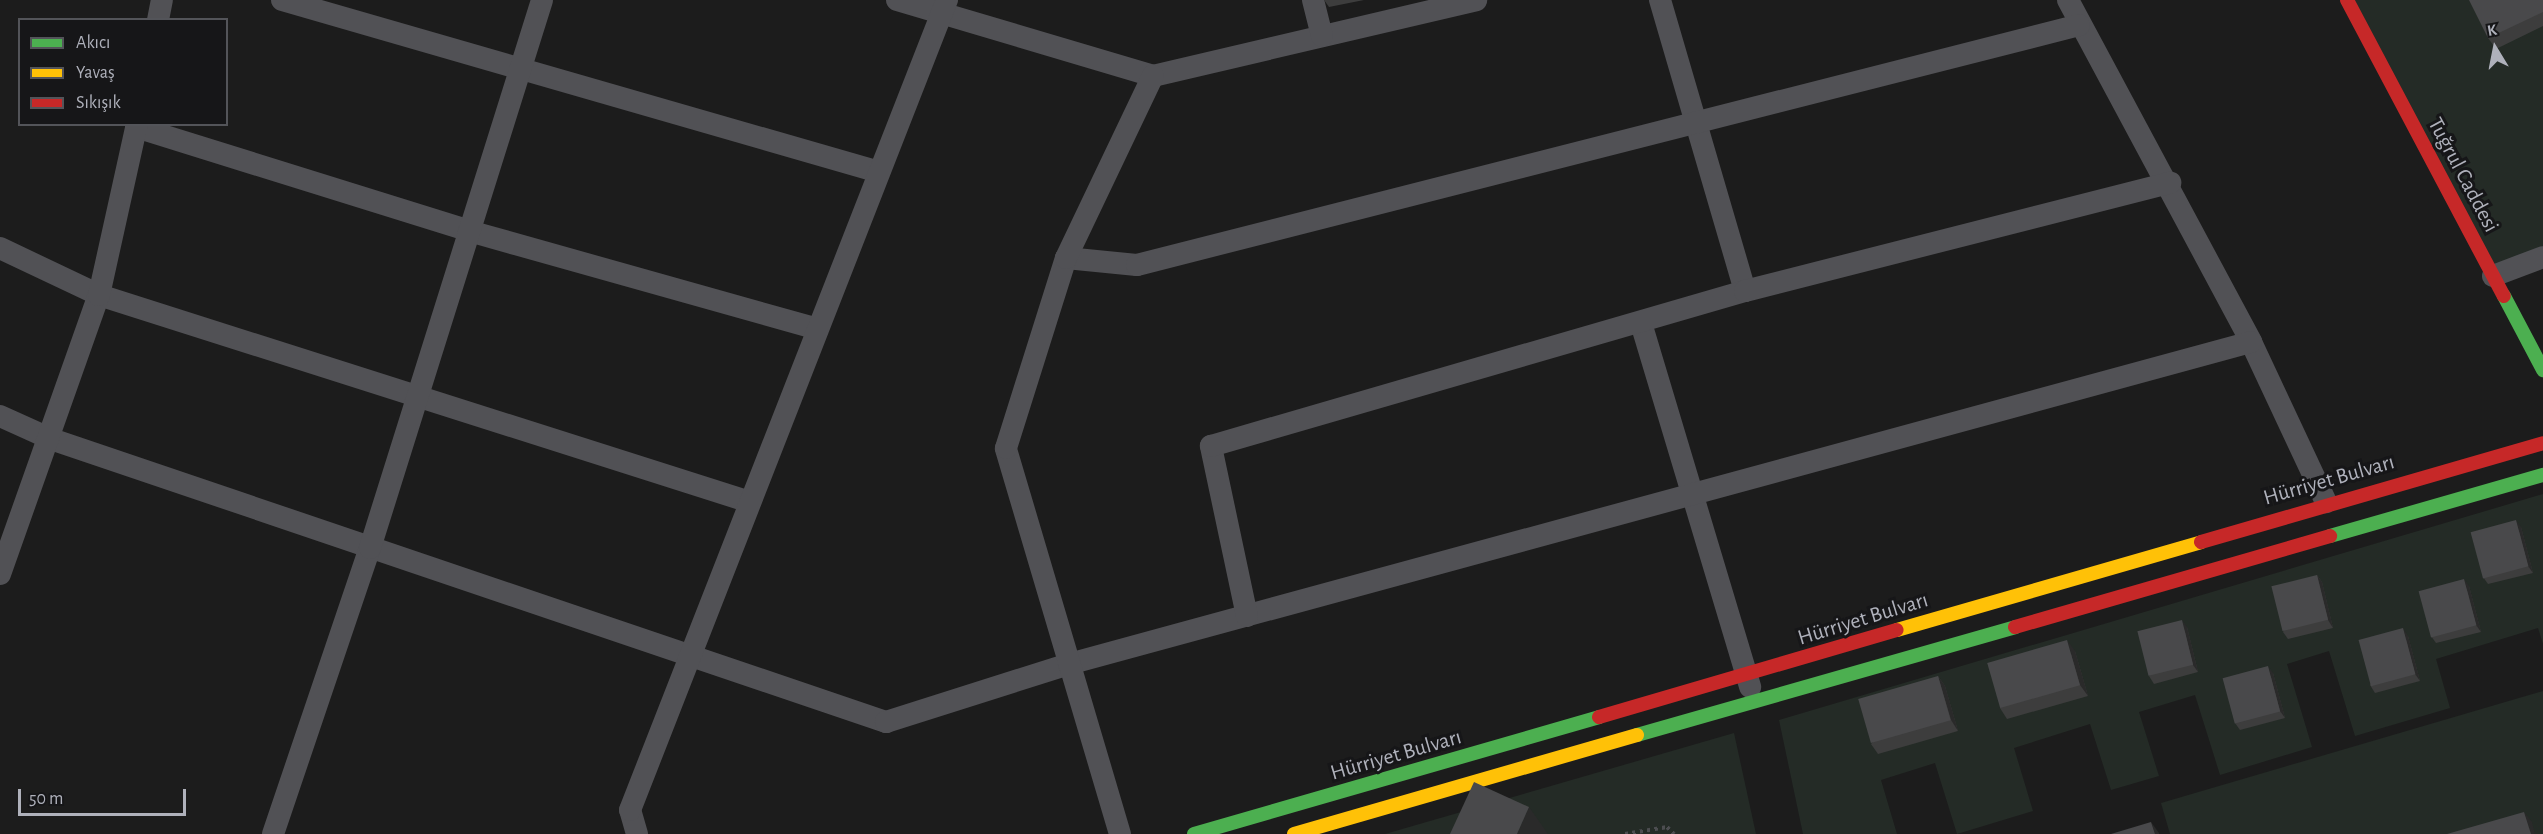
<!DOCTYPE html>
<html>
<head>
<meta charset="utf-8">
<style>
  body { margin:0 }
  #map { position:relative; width:2543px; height:834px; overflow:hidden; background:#1c1c1c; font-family:"Alegreya Sans",sans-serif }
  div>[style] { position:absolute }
  .green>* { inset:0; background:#242b26 }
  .path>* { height:4px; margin-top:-2px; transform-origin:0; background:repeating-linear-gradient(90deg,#4c4d50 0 3px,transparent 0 7.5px) }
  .street>* { height:22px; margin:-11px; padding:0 11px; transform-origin:11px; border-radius:11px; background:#515155 }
  .fast>* { height:14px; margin:-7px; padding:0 7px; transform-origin:7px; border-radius:7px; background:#4caf50 }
  .slow>* { height:14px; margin:-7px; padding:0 7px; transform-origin:7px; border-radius:7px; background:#ffc107 }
  .jam>* { height:14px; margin:-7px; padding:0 7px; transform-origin:7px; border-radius:7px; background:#c62828 }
  .wall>* { inset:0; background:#3d3d3d }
  .shaded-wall>* { inset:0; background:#2a2a2a }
  .building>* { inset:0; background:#49494b; transform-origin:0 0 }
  span { translate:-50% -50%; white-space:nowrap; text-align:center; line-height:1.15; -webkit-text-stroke:6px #161618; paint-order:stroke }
  .street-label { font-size:22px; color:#afb1bb }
  .legend { position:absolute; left:18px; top:18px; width:210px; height:108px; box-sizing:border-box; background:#161618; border:2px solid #535459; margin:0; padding:8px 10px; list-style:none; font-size:18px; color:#afb1bb }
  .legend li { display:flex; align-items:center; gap:12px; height:30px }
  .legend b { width:30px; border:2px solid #535459 }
  .north { position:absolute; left:2465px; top:18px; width:60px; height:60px; -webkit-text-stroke:4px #161618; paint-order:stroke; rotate:350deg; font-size:16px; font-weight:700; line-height:24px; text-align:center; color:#afb1bb }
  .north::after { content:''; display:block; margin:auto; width:21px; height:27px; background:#afb1bb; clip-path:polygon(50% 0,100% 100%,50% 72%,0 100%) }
  .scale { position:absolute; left:18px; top:789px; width:168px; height:27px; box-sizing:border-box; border:3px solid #afb1bb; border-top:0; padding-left:8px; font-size:18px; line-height:21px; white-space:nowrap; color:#afb1bb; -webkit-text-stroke:4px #161618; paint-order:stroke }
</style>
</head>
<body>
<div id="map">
  <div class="green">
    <i style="clip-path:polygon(2347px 0,2543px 0,2543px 257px,2493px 276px)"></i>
    <i style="clip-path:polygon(2543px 494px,2543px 644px,2538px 628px,2436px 659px,2450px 708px,2355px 736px,2329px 651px,2287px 664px,2312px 747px,2220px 775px,2195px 695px,2139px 712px,2159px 776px,2111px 790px,2090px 724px,2014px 748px,2033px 811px,1957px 834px,1935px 763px,1881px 780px,1897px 834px,1803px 834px,1779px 720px)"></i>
    <i style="clip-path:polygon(2543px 691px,2543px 834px,2170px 834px,2161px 803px)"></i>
    <i style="clip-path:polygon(1734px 733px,1756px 834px,1385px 834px)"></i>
  </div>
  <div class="path">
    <i style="left:1625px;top:834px;width:43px;rotate:-9.5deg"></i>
    <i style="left:1667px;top:827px;width:10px;rotate:45deg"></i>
  </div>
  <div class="street">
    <i style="left:282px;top:0;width:621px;rotate:16.07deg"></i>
    <i style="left:897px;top:0;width:267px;rotate:16.5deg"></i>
    <i style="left:1153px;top:76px;width:332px;rotate:-13.2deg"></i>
    <i style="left:1313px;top:0;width:37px;rotate:76deg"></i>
    <i style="left:1660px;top:0;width:303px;rotate:73.7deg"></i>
    <i style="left:2068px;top:0;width:388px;rotate:61.8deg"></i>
    <i style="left:2251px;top:342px;width:177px;rotate:64.9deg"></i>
    <i style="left:158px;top:20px;width:20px;rotate:-79deg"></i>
    <i style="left:136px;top:127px;width:349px;rotate:17.3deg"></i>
    <i style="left:469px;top:231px;width:362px;rotate:15.7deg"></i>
    <i style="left:0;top:248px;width:110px;rotate:25.4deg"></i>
    <i style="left:99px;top:295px;width:683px;rotate:17.64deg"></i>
    <i style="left:1066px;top:258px;width:71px;rotate:5.6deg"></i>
    <i style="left:1137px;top:265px;width:972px;rotate:-14.29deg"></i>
    <i style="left:2493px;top:276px;width:53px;rotate:-20.8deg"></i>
    <i style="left:1641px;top:323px;width:380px;rotate:73.3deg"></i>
    <i style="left:0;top:416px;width:56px;rotate:24.3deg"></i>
    <i style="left:51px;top:439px;width:882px;rotate:18.72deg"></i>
    <i style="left:886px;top:722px;width:192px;rotate:-17.6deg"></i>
    <i style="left:1069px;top:664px;width:1225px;rotate:-15.24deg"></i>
    <i style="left:0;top:574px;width:296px;rotate:-70.5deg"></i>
    <i style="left:99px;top:295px;width:175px;rotate:-77.5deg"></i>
    <i style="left:1247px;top:616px;width:174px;rotate:-102deg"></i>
    <i style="left:1211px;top:446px;width:556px;rotate:-16.19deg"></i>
    <i style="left:1745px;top:291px;width:439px;rotate:-14.3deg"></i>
    <i style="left:273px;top:834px;width:302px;rotate:-71.3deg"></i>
    <i style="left:370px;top:548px;width:574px;rotate:-72.57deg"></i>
    <i style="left:637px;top:834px;width:25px;rotate:-106deg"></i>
    <i style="left:630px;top:810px;width:870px;rotate:-68.63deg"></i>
    <i style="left:1120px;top:834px;width:402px;rotate:-106.5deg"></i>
    <i style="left:1006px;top:448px;width:199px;rotate:-72.5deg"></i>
    <i style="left:1066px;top:258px;width:202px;rotate:-64.5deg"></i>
  </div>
  <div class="fast">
    <i style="left:2504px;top:296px;width:84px;rotate:62.2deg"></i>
    <i style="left:2330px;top:536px;width:222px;rotate:-16deg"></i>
    <i style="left:1637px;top:735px;width:393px;rotate:-15.9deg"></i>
    <i style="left:1194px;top:834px;width:422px;rotate:-16.1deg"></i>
  </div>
  <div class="slow">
    <i style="left:1897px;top:630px;width:316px;rotate:-16.1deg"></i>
    <i style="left:1294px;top:834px;width:357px;rotate:-16.1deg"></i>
  </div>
  <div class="jam">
    <i style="left:2347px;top:0;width:335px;rotate:62.1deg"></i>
    <i style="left:2201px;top:542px;width:356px;rotate:-16.1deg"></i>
    <i style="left:2015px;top:627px;width:328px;rotate:-16.1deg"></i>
    <i style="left:1599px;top:717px;width:310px;rotate:-16.3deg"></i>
  </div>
  <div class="wall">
    <i style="clip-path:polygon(1324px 0,1364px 0,1329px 7px)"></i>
    <i style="clip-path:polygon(2543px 0,2543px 26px,2496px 49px,2488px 38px)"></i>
    <i style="clip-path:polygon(2521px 527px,2533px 573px,2488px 584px,2483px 577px)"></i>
    <i style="clip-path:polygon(2317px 575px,2322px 582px,2333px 628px,2288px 639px,2283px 632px)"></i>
    <i style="clip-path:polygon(2469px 586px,2481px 632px,2436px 643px,2431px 636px)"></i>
    <i style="clip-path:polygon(2187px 627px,2198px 672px,2154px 684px,2149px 676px)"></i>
    <i style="clip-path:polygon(2408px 636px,2420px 681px,2375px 693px,2370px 685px)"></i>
    <i style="clip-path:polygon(2075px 651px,2088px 696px,2007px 719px,2000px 708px)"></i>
    <i style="clip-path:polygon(2273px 673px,2285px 718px,2240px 730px,2235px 723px)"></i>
    <i style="clip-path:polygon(1938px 676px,1945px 686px,1958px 731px,1878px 754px,1871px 744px)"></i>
  </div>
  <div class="shaded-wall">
    <i style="clip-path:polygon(2516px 520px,2521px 527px,2533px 573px,2528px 566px)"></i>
    <i style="clip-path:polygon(2317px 575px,2322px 582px,2333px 628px,2328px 620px)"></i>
    <i style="clip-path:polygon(2464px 579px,2469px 586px,2481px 632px,2476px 625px)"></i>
    <i style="clip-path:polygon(2182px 620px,2187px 627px,2198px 672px,2193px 665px)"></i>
    <i style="clip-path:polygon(2403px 628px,2408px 636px,2420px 681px,2415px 674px)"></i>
    <i style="clip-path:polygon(2067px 640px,2075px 651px,2088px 696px,2080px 685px)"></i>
    <i style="clip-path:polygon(2268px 666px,2273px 673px,2285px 718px,2280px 711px)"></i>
    <i style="clip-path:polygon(1938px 676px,1945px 686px,1958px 731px,1951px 720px)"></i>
    <i style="clip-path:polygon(1529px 807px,1548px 834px,1517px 834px)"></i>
    <i style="clip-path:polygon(2524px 812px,2532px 822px,2535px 834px,2531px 834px)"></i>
    <i style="clip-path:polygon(2151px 822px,2159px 833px,2159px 834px,2155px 834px)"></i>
  </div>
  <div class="building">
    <i style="clip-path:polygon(2469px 0,2543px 0,2543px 12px,2488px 38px)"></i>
    <i style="left:2516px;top:520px;width:48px;height:47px;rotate:75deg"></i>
    <i style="left:2317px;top:575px;width:46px;height:47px;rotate:76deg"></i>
    <i style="left:2464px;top:579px;width:48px;height:47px;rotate:75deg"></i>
    <i style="left:2182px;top:620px;width:46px;height:46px;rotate:76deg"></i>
    <i style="left:2403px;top:628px;width:48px;height:46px;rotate:75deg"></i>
    <i style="left:2067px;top:640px;width:47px;height:83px;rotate:74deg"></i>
    <i style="left:2268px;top:666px;width:47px;height:47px;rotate:75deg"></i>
    <i style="left:1938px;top:676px;width:46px;height:83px;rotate:74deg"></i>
    <i style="clip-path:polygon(1474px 782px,1529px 807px,1517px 834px,1450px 834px)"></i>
    <i style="clip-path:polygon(2524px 812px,2531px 834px,2447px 834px)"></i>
    <i style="clip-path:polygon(2151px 822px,2155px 834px,2111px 834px)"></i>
  </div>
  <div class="street-label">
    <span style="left:2463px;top:175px;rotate:62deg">Tuğrul Caddesi</span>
    <span style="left:2329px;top:480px;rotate:-16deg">Hürriyet Bulvarı</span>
    <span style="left:1863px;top:619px;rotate:-17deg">Hürriyet Bulvarı</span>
    <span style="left:1396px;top:755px;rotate:-16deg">Hürriyet Bulvarı</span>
  </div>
  <ul class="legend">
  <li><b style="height:8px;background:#4caf50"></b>Akıcı</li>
  <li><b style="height:8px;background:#ffc107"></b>Yavaş</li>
  <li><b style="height:8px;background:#c62828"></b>Sıkışık</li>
  </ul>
  <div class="north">K</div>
  <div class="scale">50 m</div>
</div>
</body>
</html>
